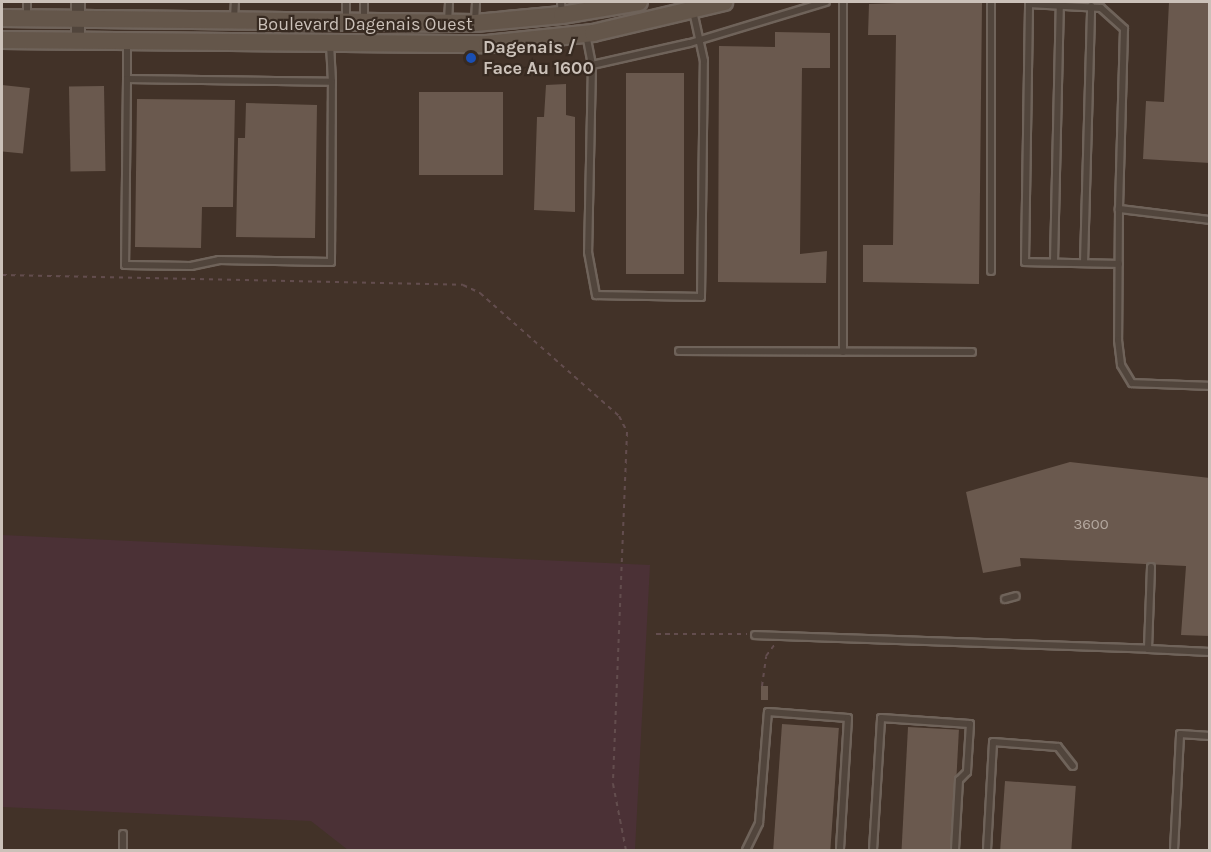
<!DOCTYPE html>
<html>
<head>
<meta charset="utf-8">
<style>
  body { margin:0 }
  #map { position:relative; width:1211px; height:852px; overflow:hidden; background:#423228; font-family:Karla,sans-serif }
  div>[style] { position:absolute }
  .green>* { inset:0; background:#4b3136 }
  .building>* { inset:0; background:#6a594e; transform-origin:0 0 }
  .path>* { height:2px; margin-top:-1px; transform-origin:0; background:repeating-linear-gradient(90deg,#634d4e 0 4.5px,transparent 0 9px) }
  .roads { filter:drop-shadow(2px 0 #6f635a) drop-shadow(-2px 0 #6f635a) drop-shadow(0 2px #6f635a) drop-shadow(0 -2px #6f635a) }
  .service>* { height:6px; margin:-3px; padding:0 3px; transform-origin:3px; border-radius:3px; background:#51453c }
  .minor>* { height:12px; margin:-6px; padding:0 6px; transform-origin:6px; border-radius:6px; background:#51453c }
  .secondary>* { height:16px; margin:-8px; padding:0 8px; transform-origin:8px; border-radius:8px; background:#64564a }
  .dots>* { width:16px; height:16px; translate:-50% -50%; box-sizing:border-box; border:3px solid #372a21; border-radius:50% }
  span { translate:-50% -50%; white-space:nowrap; text-align:center; line-height:1.15; -webkit-text-stroke:4.5px #372a21; paint-order:stroke }
  .number-label { font-size:15px; color:#b3a79e }
  .number-label span { -webkit-text-stroke-width:0 }
  .street-label { font-size:18px; color:#cbc1b9 }
  .poi-label { font-size:18px; color:#cbc1b9; font-weight:700 }
  .left { translate:0 -50%; text-align:left }
  .frame { position:absolute; inset:0; border:3px solid #cbc1b9; pointer-events:none }
</style>
</head>
<body>
<div id="map">
  <div class="green">
    <i style="clip-path:polygon(2px 535px,650px 565px,635px 850px,348px 850px,311px 821px,2px 807px)"></i>
  </div>
  <div class="building">
    <i style="clip-path:polygon(924px 2px,982px 2px,979px 284px,863px 282px,863px 245px,893px 245px,896px 35px,868px 35px,869px 4px)"></i>
    <i style="clip-path:polygon(1169px 2px,1210px 2px,1210px 163px,1143px 159px,1146px 101px,1164px 102px)"></i>
    <i style="clip-path:polygon(775px 32px,830px 33px,830px 68px,802px 68px,800px 254px,827px 251px,826px 283px,718px 282px,719px 46px,775px 47px)"></i>
    <i style="left:626px;top:73px;width:58px;height:201px"></i>
    <i style="clip-path:polygon(566px 84px,566px 115px,575px 117px,575px 212px,534px 210px,537px 117px,544px 117px,546px 85px)"></i>
    <i style="left:2px;top:85px;width:28px;height:66px;rotate:6deg"></i>
    <i style="left:104px;top:86px;width:85px;height:35px;rotate:89deg"></i>
    <i style="left:419px;top:92px;width:84px;height:83px"></i>
    <i style="clip-path:polygon(137px 99px,235px 100px,233px 207px,202px 207px,201px 248px,135px 247px)"></i>
    <i style="clip-path:polygon(246px 103px,317px 105px,315px 238px,236px 237px,238px 138px,245px 138px)"></i>
    <i style="clip-path:polygon(1070px 462px,1210px 478px,1210px 636px,1181px 635px,1186px 566px,1020px 558px,1021px 566px,983px 573px,966px 492px)"></i>
    <i style="left:761px;top:686px;width:7px;height:14px"></i>
    <i style="left:782px;top:724px;width:57px;height:126px;rotate:4deg"></i>
    <i style="left:908px;top:727px;width:51px;height:123px;rotate:3deg"></i>
    <i style="left:1005px;top:781px;width:71px;height:69px;rotate:4deg"></i>
  </div>
  <div class="path">
    <i style="left:2px;top:275px;width:461px;rotate:1.2deg"></i>
    <i style="left:463px;top:285px;width:19px;rotate:25deg"></i>
    <i style="left:480px;top:293px;width:186px;rotate:41.5deg"></i>
    <i style="left:619px;top:416px;width:18px;rotate:63deg"></i>
    <i style="left:627px;top:432px;width:352px;rotate:92.3deg"></i>
    <i style="left:613px;top:784px;width:67px;rotate:78.9deg"></i>
    <i style="left:656px;top:634px;width:91px"></i>
    <i style="left:762px;top:686px;width:30px;rotate:-82deg"></i>
    <i style="left:766px;top:656px;width:15px;rotate:-53deg"></i>
  </div>
  <div class="roads">
    <div class="service">
      <i style="left:27px;top:2px;width:14px;rotate:90deg"></i>
      <i style="left:346px;top:2px;width:20px;rotate:90deg"></i>
      <i style="left:561px;top:2px;width:13px;rotate:86deg"></i>
      <i style="left:843px;top:2px;width:350px;rotate:90deg"></i>
      <i style="left:234px;top:19px;width:17px;rotate:-87deg"></i>
      <i style="left:364px;top:22px;width:20px;rotate:-90deg"></i>
      <i style="left:448px;top:22px;width:20px;rotate:-87deg"></i>
      <i style="left:475px;top:22px;width:20px;rotate:-87deg"></i>
      <i style="left:586px;top:34px;width:32px;rotate:79deg"></i>
      <i style="left:592px;top:65px;width:100px;rotate:-12.7deg"></i>
      <i style="left:690px;top:43px;width:142px;rotate:-16.8deg"></i>
      <i style="left:127px;top:42px;width:37px;rotate:90deg"></i>
      <i style="left:127px;top:79px;width:205px;rotate:0.8deg"></i>
      <i style="left:332px;top:82px;width:38px;rotate:-93deg"></i>
      <i style="left:592px;top:65px;width:187px;rotate:91.2deg"></i>
      <i style="left:588px;top:252px;width:44px;rotate:79.5deg"></i>
      <i style="left:596px;top:295px;width:105px;rotate:1.1deg"></i>
      <i style="left:701px;top:297px;width:236px;rotate:-89.3deg"></i>
      <i style="left:704px;top:61px;width:51px;rotate:-102.4deg"></i>
      <i style="left:127px;top:79px;width:186px;rotate:90.6deg"></i>
      <i style="left:125px;top:265px;width:66px;rotate:0.9deg"></i>
      <i style="left:191px;top:266px;width:29px;rotate:-12deg"></i>
      <i style="left:219px;top:260px;width:112px;rotate:1deg"></i>
      <i style="left:331px;top:262px;width:180px;rotate:-89.7deg"></i>
      <i style="left:1210px;top:220px;width:92px;rotate:-173.1deg"></i>
      <i style="left:1119px;top:209px;width:131px;rotate:90.4deg"></i>
      <i style="left:1118px;top:340px;width:25px;rotate:83deg"></i>
      <i style="left:1121px;top:365px;width:21px;rotate:59deg"></i>
      <i style="left:1132px;top:383px;width:78px;rotate:2.2deg"></i>
      <i style="left:1054px;top:262px;width:257px;rotate:-88.7deg"></i>
      <i style="left:1084px;top:263px;width:257px;rotate:-88.4deg"></i>
      <i style="left:1119px;top:264px;width:94px;rotate:-178.8deg"></i>
      <i style="left:1025px;top:262px;width:258px;rotate:-89.1deg"></i>
      <i style="left:1029px;top:4px;width:72px;rotate:3.2deg"></i>
      <i style="left:1101px;top:8px;width:31px;rotate:42deg"></i>
      <i style="left:1124px;top:29px;width:180px;rotate:91.6deg"></i>
      <i style="left:991px;top:271px;width:269px;rotate:-90deg"></i>
      <i style="left:679px;top:351px;width:293px;rotate:0.2deg"></i>
      <i style="left:1151px;top:567px;width:82px;rotate:92.1deg"></i>
      <i style="left:1148px;top:649px;width:62px;rotate:2.8deg"></i>
      <i style="left:1005px;top:599px;width:11px;rotate:-15deg"></i>
      <i style="left:755px;top:635px;width:393px;rotate:2deg"></i>
      <i style="left:123px;top:850px;width:16px;rotate:-90deg"></i>
      <i style="left:746px;top:850px;width:30px;rotate:-64deg"></i>
      <i style="left:759px;top:823px;width:111px;rotate:-85.4deg"></i>
      <i style="left:768px;top:712px;width:80px;rotate:4.3deg"></i>
      <i style="left:848px;top:718px;width:132px;rotate:93.5deg"></i>
      <i style="left:873px;top:850px;width:132px;rotate:-86.5deg"></i>
      <i style="left:881px;top:718px;width:89px;rotate:3.9deg"></i>
      <i style="left:970px;top:724px;width:48px;rotate:93.6deg"></i>
      <i style="left:967px;top:772px;width:11px;rotate:135deg"></i>
      <i style="left:959px;top:780px;width:70px;rotate:93.3deg"></i>
      <i style="left:987px;top:850px;width:108px;rotate:-86.8deg"></i>
      <i style="left:993px;top:742px;width:65px;rotate:4.4deg"></i>
      <i style="left:1058px;top:747px;width:24px;rotate:52deg"></i>
      <i style="left:1174px;top:850px;width:116px;rotate:-87deg"></i>
      <i style="left:1180px;top:734px;width:30px;rotate:4deg"></i>
    </div>
    <div class="minor">
      <i style="left:78px;top:41px;width:39px;rotate:-90deg"></i>
    </div>
    <div class="secondary">
      <i style="left:2px;top:18px;width:473px;rotate:0.6deg"></i>
      <i style="left:475px;top:23px;width:87px;rotate:-5.3deg"></i>
      <i style="left:562px;top:15px;width:78px;rotate:-9.6deg"></i>
      <i style="left:2px;top:40px;width:485px;rotate:0.5deg"></i>
      <i style="left:487px;top:44px;width:107px;rotate:-5.9deg"></i>
      <i style="left:593px;top:33px;width:135px;rotate:-13.3deg"></i>
    </div>
  </div>
  <div class="dots">
    <i style="left:471px;top:58px;background:#1a4fb4"></i>
  </div>
  <div class="number-label">
    <span style="left:1091px;top:525px">3600</span>
  </div>
  <div class="street-label">
    <span style="left:365px;top:24px">Boulevard Dagenais Ouest</span>
  </div>
  <div class="poi-label">
    <span class="left" style="left:483px;top:58px">Dagenais /<br>Face Au 1600</span>
  </div>
  <div class="frame"></div>
</div>
</body>
</html>
